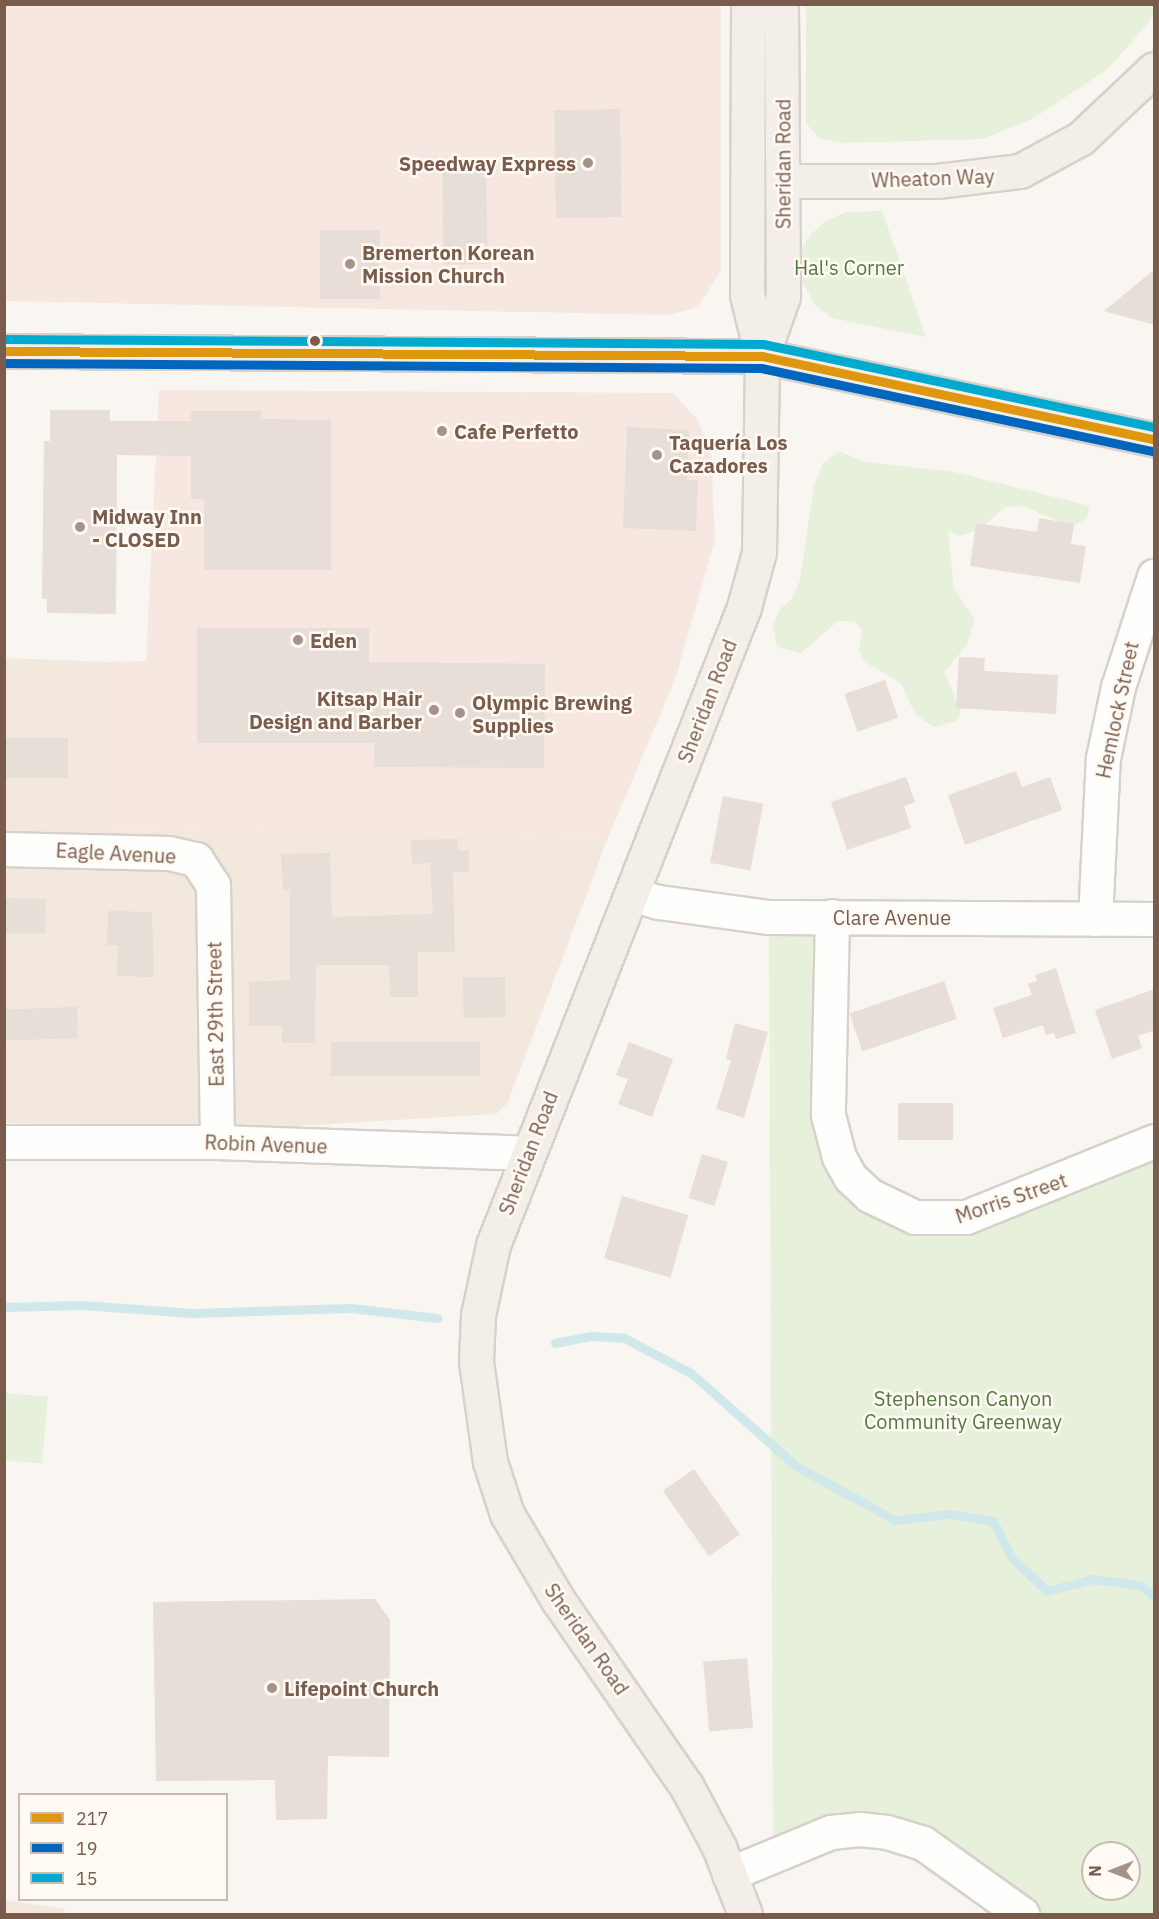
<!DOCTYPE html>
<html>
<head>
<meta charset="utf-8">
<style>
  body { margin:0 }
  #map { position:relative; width:1159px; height:1919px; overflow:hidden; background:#f9f5f0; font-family:"IBM Plex Sans",sans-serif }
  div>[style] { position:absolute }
  .residential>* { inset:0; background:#f2e8de }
  .commercial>* { inset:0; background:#f6e8e1 }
  .green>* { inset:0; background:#e7f0db; transform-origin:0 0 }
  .stream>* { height:9px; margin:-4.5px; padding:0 4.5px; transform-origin:4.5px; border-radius:4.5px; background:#d0e8ea }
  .building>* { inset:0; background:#e6ded7; transform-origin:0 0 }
  .roads { filter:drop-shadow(2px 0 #d7d1cb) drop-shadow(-2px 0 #d7d1cb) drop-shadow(0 2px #d7d1cb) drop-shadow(0 -2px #d7d1cb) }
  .minor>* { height:33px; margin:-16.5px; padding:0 16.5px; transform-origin:16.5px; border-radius:16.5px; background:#fefefd }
  .major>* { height:33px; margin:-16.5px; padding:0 16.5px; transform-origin:16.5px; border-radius:16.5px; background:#f3eee8 }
  .bus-1>* { height:9px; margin:-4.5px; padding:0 4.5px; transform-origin:4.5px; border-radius:4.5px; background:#de970f }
  .bus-2>* { height:9px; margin:-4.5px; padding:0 4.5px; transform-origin:4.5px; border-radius:4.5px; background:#0065bd }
  .bus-3>* { height:9px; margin:-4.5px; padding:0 4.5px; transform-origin:4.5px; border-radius:4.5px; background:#00a9ce }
  .dots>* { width:16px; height:16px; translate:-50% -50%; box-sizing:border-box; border:3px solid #fffaf3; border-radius:50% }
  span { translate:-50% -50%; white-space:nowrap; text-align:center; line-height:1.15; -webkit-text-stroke:5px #fffaf3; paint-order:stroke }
  .poi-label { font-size:20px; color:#7a5c4d; font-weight:700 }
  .right { translate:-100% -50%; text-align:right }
  .left { translate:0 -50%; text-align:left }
  .street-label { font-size:20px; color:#7a5c4d }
  .park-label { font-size:20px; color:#537a41 }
  .frame { position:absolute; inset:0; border:6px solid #7a5c4d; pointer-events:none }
  .legend { position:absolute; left:18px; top:1793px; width:210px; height:108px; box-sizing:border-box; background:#fffaf3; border:2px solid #cabbb1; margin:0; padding:8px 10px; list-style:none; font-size:18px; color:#7a5c4d }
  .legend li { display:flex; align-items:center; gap:12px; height:30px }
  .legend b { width:30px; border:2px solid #cabbb1 }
  .north { position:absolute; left:1081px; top:1841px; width:60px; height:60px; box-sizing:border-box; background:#fffaf3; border:2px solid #cabbb1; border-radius:50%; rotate:270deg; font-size:16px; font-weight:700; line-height:24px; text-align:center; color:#7a5c4d }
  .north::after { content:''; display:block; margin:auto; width:21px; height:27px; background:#a69286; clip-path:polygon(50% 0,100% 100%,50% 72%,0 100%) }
</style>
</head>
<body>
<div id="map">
  <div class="residential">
    <i style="clip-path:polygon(5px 658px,108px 662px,107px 829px,608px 838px,507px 1104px,496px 1114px,294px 1126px,5px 1123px)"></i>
    <i style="clip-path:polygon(5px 1900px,64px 1909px,65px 1914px,5px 1914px)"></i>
  </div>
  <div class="commercial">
    <i style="clip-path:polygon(5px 5px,721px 5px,721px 270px,698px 307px,669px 315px,5px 301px)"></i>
    <i style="clip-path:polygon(159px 390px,673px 393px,697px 419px,711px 451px,715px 540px,676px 677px,608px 838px,106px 829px,108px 662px,146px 661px)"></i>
  </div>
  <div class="green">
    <i style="clip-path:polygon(1154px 4px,1154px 16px,1108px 69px,1034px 118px,982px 139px,844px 143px,820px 139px,806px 123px,806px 5px)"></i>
    <i style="clip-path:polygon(882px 211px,926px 337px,832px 318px,816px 306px,800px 278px,798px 265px,803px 247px,810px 235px,826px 221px,846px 212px)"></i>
    <i style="clip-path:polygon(839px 451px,865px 462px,954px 472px,1090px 506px,1087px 518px,1072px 527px,1023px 506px,1004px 508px,979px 530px,959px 536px,948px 531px,954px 589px,975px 620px,967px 645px,944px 672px,961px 711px,957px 721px,934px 727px,915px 714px,901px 683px,865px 662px,859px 650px,862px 631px,854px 621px,838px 621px,801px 653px,777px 647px,773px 624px,781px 608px,792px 599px,800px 580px,814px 485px,823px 463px)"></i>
    <i style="clip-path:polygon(evenodd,832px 916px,832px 1136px,915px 1217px,1154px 1141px,1154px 1914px,1022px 1914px,904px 1835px,773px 1855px,769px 917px,832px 916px,1093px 1853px,1129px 1853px,1129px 1889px,1093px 1889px,1093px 1853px)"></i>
    <i style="left:5px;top:1393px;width:43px;height:67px;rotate:5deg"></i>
  </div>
  <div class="stream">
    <i style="left:4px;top:1307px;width:78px;rotate:-1.5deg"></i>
    <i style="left:82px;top:1305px;width:110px;rotate:4.2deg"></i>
    <i style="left:192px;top:1313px;width:159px;rotate:-1.8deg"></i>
    <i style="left:351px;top:1308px;width:87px;rotate:6.6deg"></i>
    <i style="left:555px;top:1343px;width:37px;rotate:-11deg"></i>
    <i style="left:591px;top:1336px;width:33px;rotate:3deg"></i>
    <i style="left:624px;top:1338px;width:76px;rotate:27.6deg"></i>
    <i style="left:691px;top:1373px;width:140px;rotate:41.5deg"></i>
    <i style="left:796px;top:1466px;width:113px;rotate:28.6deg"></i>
    <i style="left:895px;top:1520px;width:55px;rotate:-6.2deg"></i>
    <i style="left:950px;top:1514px;width:44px;rotate:9.2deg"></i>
    <i style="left:993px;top:1521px;width:40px;rotate:63.4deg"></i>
    <i style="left:1011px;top:1557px;width:50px;rotate:43.4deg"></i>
    <i style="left:1047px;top:1591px;width:48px;rotate:-14.6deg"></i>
    <i style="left:1093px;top:1579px;width:47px;rotate:7.3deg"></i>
    <i style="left:1140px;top:1585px;width:18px;rotate:38deg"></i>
  </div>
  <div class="building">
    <i style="left:620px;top:109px;width:108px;height:66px;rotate:89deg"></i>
    <i style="left:486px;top:165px;width:99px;height:44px;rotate:89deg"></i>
    <i style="left:320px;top:230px;width:60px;height:69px"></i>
    <i style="clip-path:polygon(1155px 269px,1155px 325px,1104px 311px)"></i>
    <i style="clip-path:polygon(50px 410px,110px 410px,110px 421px,191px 421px,191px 411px,261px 411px,261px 419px,331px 420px,331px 570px,204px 570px,204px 499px,191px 499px,191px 456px,117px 455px,116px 614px,47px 613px,47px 599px,42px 599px,44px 441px,50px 441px)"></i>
    <i style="clip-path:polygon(627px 427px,689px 430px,687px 480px,698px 480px,696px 531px,623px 528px)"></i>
    <i style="clip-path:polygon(1039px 518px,1074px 524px,1071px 544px,1086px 546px,1080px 583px,970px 566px,976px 523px,1037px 532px)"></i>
    <i style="clip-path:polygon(197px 628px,369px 628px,369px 662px,545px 664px,544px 768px,374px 767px,374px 743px,197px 743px)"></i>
    <i style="clip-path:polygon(959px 657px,985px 658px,984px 671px,1058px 675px,1056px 714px,956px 708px)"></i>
    <i style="left:885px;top:680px;width:40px;height:43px;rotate:71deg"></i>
    <i style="left:68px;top:738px;width:40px;height:64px;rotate:90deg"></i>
    <i style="clip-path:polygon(1016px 771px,1022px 787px,1050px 777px,1062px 810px,965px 845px,948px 795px)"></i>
    <i style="clip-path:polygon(906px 777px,915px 802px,904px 806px,911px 828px,847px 850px,831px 802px)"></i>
    <i style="left:723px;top:796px;width:41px;height:68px;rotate:11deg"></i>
    <i style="clip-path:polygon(457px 839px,458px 850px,469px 850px,469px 872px,453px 872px,455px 952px,418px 952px,418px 997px,390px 997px,389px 965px,316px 965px,315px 1043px,282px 1043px,282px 1026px,249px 1026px,249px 982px,290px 980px,290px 889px,283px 890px,281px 854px,330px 853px,332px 917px,433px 914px,430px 863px,412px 864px,411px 840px)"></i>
    <i style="left:4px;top:898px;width:42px;height:35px;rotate:1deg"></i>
    <i style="clip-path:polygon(108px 911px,152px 912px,154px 977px,117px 976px,118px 945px,107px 945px)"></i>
    <i style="clip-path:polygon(1056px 968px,1076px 1033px,1056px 1039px,1054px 1033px,1046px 1035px,1043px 1025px,1003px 1038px,993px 1008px,1032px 995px,1028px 984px,1037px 981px,1035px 975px)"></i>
    <i style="left:505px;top:977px;width:40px;height:42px;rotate:89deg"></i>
    <i style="left:944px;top:981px;width:40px;height:100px;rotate:71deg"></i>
    <i style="clip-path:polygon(1155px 989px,1155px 1030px,1138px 1036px,1142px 1048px,1112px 1059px,1095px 1010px)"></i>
    <i style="left:77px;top:1007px;width:31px;height:73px;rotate:88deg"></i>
    <i style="clip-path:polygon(735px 1023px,768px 1032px,744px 1118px,716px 1109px,731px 1060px,726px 1059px)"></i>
    <i style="left:480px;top:1042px;width:34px;height:149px;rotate:90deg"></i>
    <i style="clip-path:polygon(629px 1042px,673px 1059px,652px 1117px,618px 1104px,628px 1079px,616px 1075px)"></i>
    <i style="left:898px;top:1103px;width:55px;height:37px"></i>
    <i style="left:702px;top:1154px;width:27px;height:46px;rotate:17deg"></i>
    <i style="left:622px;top:1196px;width:69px;height:65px;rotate:16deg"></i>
    <i style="left:694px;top:1469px;width:80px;height:38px;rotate:55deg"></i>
    <i style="clip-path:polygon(375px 1599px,390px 1620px,389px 1757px,328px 1756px,327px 1819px,276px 1820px,275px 1780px,156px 1781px,153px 1602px)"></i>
    <i style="left:747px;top:1658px;width:70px;height:44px;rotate:85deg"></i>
  </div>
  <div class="roads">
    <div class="minor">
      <i style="left:4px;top:849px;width:165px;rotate:1.4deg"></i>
      <i style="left:169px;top:853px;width:28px;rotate:13deg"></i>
      <i style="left:196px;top:859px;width:31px;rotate:57deg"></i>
      <i style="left:213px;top:885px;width:257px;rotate:89.1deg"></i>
      <i style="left:632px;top:894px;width:28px;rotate:17deg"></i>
      <i style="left:659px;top:902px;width:111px;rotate:7.8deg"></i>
      <i style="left:769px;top:917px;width:385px;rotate:0.3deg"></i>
      <i style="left:832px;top:916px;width:199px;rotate:91.2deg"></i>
      <i style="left:828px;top:1115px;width:43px;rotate:75.3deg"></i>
      <i style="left:839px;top:1157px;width:23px;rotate:61deg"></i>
      <i style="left:850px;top:1177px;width:26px;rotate:43deg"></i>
      <i style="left:869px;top:1195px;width:51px;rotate:25.6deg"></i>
      <i style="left:915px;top:1217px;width:51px"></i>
      <i style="left:966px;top:1217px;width:203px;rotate:-22deg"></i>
      <i style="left:1095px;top:919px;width:161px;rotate:-87.2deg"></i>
      <i style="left:1103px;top:758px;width:73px;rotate:-78.1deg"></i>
      <i style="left:1118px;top:687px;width:117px;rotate:-72deg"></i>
      <i style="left:4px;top:1142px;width:213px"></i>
      <i style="left:217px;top:1142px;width:310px;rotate:2deg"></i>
      <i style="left:729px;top:1874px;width:110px;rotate:-22.4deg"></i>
      <i style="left:831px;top:1832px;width:28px;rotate:-6deg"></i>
      <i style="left:859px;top:1829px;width:28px;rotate:6deg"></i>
      <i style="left:887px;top:1832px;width:38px;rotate:17deg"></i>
      <i style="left:923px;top:1843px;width:122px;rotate:35.6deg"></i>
    </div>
    <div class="major">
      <i style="left:783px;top:181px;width:154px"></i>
      <i style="left:937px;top:181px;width:84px;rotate:-6.9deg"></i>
      <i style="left:1020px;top:171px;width:69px;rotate:-28.4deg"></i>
      <i style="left:1081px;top:138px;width:100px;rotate:-43.4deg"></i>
      <i style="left:4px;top:351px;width:758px;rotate:0.38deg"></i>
      <i style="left:762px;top:356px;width:401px;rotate:12deg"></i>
      <i style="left:762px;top:356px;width:64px;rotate:-70.7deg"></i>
      <i style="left:783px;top:296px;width:292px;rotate:-90.4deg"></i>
      <i style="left:745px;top:1914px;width:72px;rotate:-111.2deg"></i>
      <i style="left:719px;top:1847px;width:68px;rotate:-118.1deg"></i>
      <i style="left:687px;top:1787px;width:227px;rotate:-124.6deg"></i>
      <i style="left:558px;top:1600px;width:100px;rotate:-120.7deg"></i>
      <i style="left:507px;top:1514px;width:55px;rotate:-108.1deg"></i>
      <i style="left:490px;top:1462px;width:102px;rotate:-97.9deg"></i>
      <i style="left:476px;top:1361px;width:46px;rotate:-87.5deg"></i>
      <i style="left:478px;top:1315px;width:72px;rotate:-77.9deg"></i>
      <i style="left:493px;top:1245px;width:686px;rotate:-68.52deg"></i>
      <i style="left:744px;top:607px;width:57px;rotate:-74.7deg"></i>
      <i style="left:759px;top:552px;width:196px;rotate:-89.1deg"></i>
      <i style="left:762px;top:356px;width:63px;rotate:-103.8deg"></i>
      <i style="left:747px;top:295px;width:291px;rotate:-89.8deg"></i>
    </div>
  </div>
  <div class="bus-1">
    <i style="left:4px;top:351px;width:758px;rotate:0.38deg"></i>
    <i style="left:762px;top:356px;width:401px;rotate:12deg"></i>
  </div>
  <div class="bus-2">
    <i style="left:4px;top:363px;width:757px;rotate:0.38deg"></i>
    <i style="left:761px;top:368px;width:400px;rotate:12deg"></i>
  </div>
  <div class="bus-3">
    <i style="left:4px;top:339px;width:759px;rotate:0.38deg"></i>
    <i style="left:763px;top:344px;width:400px;rotate:12deg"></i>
  </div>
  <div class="dots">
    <i style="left:588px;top:163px;background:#a69286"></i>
    <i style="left:350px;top:264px;background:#a69286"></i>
    <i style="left:315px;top:341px;background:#7a5c4d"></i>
    <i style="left:442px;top:431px;background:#a69286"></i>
    <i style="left:657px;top:455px;background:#a69286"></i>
    <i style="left:80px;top:527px;background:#a69286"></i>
    <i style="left:298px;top:640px;background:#a69286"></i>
    <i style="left:434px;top:710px;background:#a69286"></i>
    <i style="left:460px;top:713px;background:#a69286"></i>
    <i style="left:272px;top:1688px;background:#a69286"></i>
  </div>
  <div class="poi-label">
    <span class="right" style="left:576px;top:163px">Speedway Express</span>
    <span class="left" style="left:362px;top:264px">Bremerton Korean<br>Mission Church</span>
    <span class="left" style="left:454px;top:431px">Cafe Perfetto</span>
    <span class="left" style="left:669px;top:454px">Taquería Los<br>Cazadores</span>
    <span class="left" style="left:92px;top:528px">Midway Inn<br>- CLOSED</span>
    <span class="left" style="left:310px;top:640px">Eden</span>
    <span class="right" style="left:422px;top:710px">Kitsap Hair<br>Design and Barber</span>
    <span class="left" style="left:472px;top:714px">Olympic Brewing<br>Supplies</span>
    <span class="left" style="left:284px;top:1688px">Lifepoint Church</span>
  </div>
  <div class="street-label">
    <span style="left:783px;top:164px;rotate:-90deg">Sheridan Road</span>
    <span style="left:933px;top:178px;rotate:-2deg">Wheaton Way</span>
    <span style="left:707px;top:701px;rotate:-69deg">Sheridan Road</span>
    <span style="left:1117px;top:710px;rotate:-78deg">Hemlock Street</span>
    <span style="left:116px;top:853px;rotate:3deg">Eagle Avenue</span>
    <span style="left:892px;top:917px">Clare Avenue</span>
    <span style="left:215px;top:1014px;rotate:-91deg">East 29th Street</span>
    <span style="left:266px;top:1144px;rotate:2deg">Robin Avenue</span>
    <span style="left:528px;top:1153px;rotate:-69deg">Sheridan Road</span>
    <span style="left:1011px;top:1198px;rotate:-19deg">Morris Street</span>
    <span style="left:587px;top:1639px;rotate:55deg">Sheridan Road</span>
  </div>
  <div class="park-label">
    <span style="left:849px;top:267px">Hal's Corner</span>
    <span style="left:963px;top:1410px">Stephenson Canyon<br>Community Greenway</span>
  </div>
  <div class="frame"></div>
  <ul class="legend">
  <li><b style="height:8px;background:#de970f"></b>217</li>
  <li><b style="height:8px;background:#0065bd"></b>19</li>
  <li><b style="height:8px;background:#00a9ce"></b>15</li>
  </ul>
  <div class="north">N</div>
</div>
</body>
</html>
